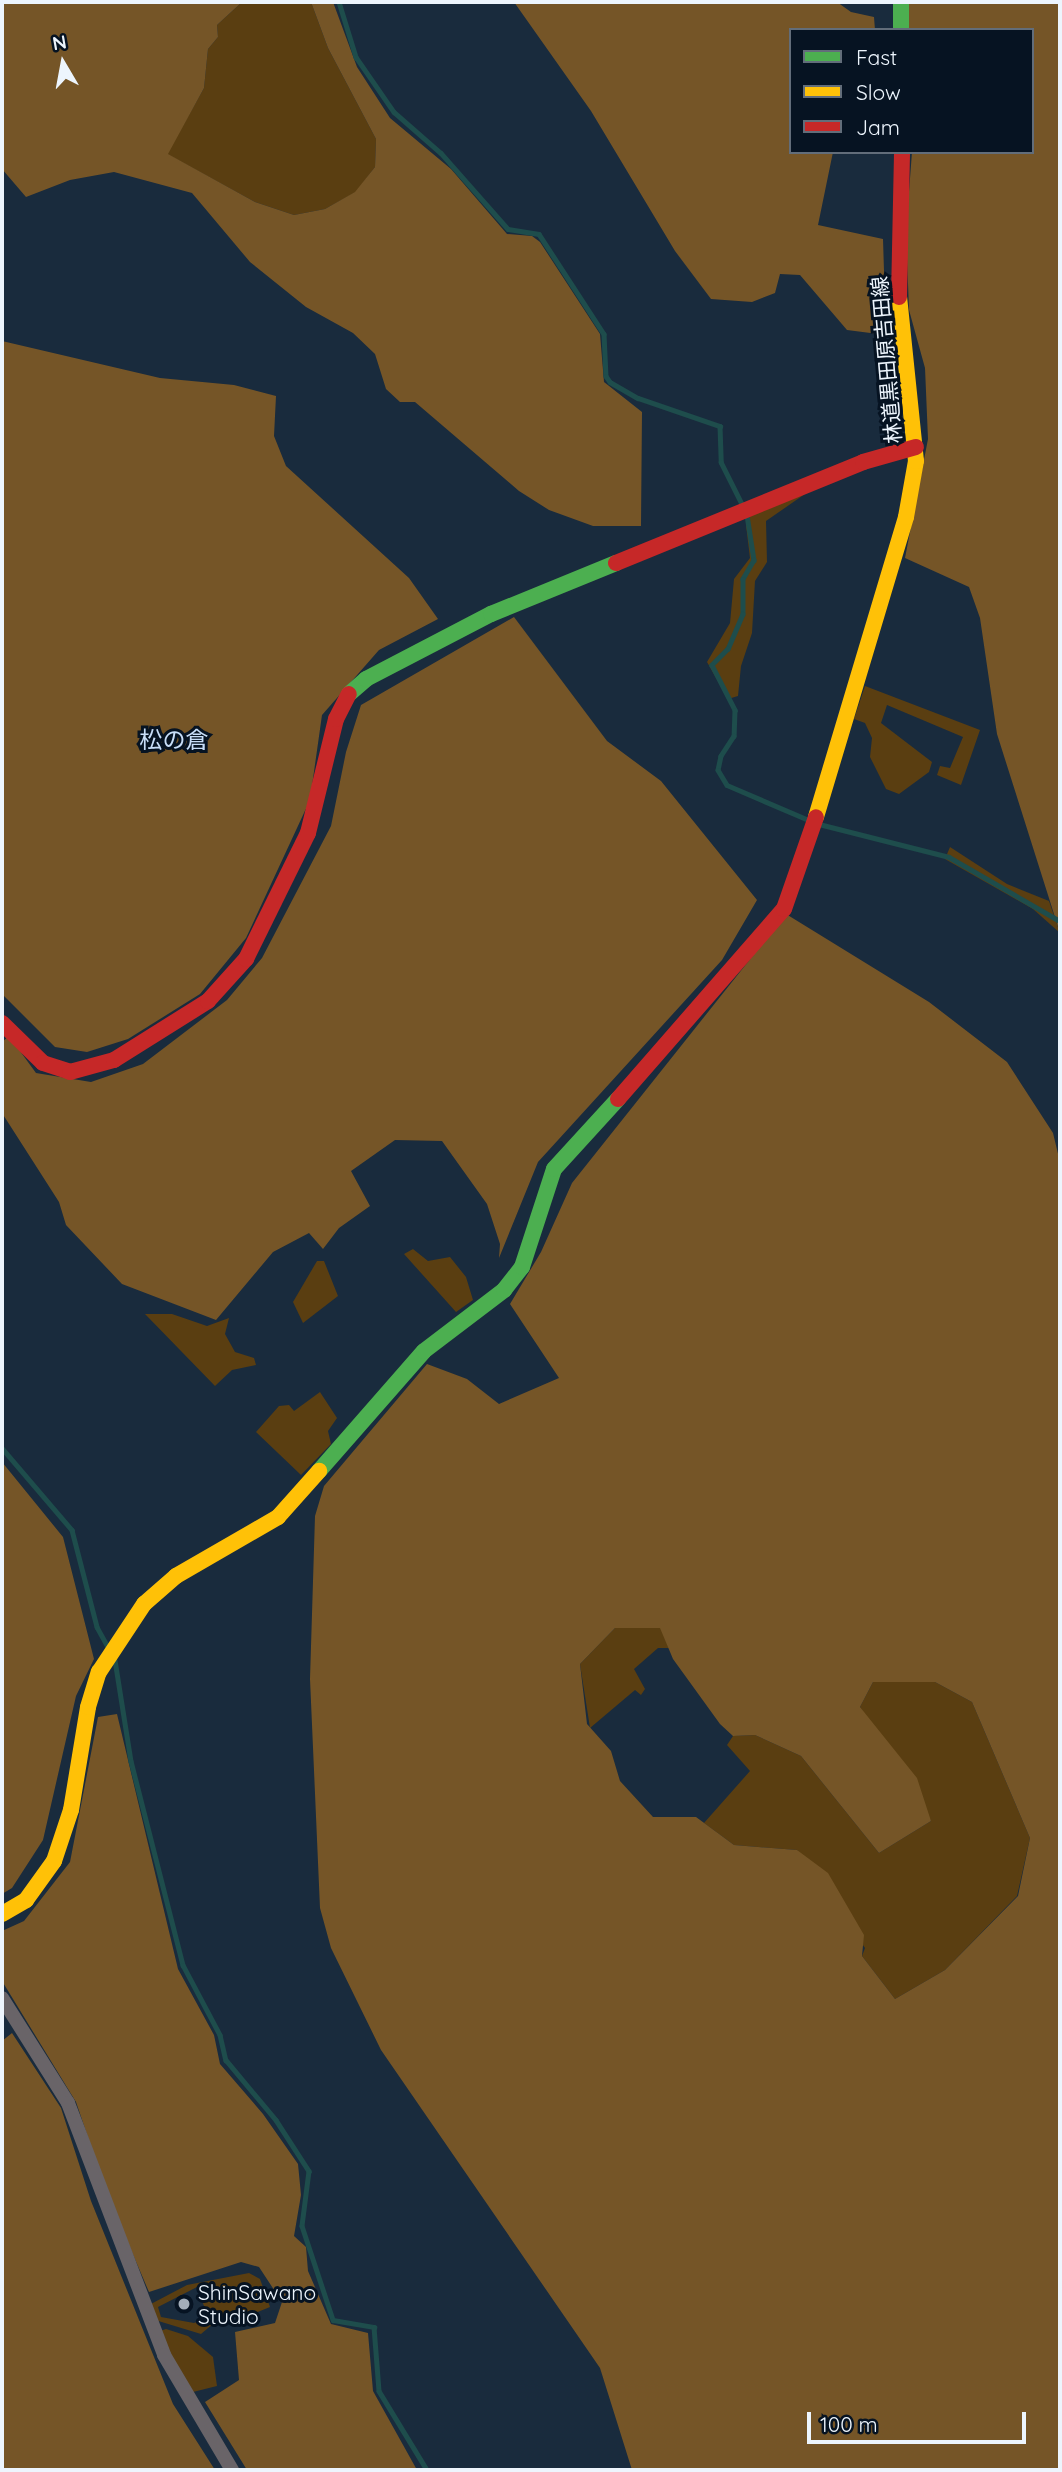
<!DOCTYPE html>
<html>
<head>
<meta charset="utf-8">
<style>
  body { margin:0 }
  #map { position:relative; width:1062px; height:2472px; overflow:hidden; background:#192b3d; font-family:Quicksand,"Noto Sans JP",sans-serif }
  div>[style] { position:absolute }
  .green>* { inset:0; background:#5a3e11 }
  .forest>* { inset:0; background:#755527 }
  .stream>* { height:4.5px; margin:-2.25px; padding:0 2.25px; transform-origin:2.25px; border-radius:2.25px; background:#1e4d4c }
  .street>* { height:14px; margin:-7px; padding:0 7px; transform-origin:7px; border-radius:7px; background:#696468 }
  .fast>* { height:16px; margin:-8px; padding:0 8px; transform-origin:8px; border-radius:8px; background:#4caf50 }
  .slow>* { height:16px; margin:-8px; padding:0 8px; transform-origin:8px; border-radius:8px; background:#ffc107 }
  .jam>* { height:16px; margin:-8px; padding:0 8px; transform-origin:8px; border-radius:8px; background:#c62828 }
  .dots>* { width:19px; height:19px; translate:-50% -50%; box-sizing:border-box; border:4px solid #061322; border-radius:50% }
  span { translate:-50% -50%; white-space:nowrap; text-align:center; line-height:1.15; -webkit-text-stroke:6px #061322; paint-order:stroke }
  .street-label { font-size:21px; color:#edf5fd }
  .poi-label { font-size:21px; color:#edf5fd }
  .left { translate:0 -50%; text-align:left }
  .neighbourhood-label { font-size:23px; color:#c8def8 }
  .frame { position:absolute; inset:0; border:4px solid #edf5fd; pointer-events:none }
  .legend { position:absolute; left:789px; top:28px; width:245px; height:126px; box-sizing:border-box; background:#061322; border:2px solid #626d7a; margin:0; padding:9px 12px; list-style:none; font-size:21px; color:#edf5fd }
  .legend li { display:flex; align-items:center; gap:14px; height:35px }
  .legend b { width:35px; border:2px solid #626d7a }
  .north { position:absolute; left:28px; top:28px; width:70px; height:70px; -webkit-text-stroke:5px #061322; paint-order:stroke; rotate:350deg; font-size:19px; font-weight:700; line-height:28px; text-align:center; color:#edf5fd }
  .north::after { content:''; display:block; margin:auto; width:24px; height:32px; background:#edf5fd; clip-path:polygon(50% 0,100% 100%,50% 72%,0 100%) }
  .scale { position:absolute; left:807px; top:2412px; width:219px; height:32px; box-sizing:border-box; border:4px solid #edf5fd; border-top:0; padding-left:9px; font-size:21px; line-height:24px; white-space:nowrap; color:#edf5fd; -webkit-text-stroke:5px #061322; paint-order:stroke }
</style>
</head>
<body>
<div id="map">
  <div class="green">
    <i style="clip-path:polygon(242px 2px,311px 2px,328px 48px,376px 139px,375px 167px,356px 192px,325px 209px,294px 215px,255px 202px,167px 154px,204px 88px,208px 49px,218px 37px,217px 25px)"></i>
    <i style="clip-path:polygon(805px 494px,766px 521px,767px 562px,755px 581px,752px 633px,741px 666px,738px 696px,728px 699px,707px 662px,730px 623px,734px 579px,750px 558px,746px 525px,750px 515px)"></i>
    <i style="clip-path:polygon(865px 686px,980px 730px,961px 785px,937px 775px,940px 766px,950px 768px,963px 737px,887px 705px,881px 723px,932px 762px,929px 772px,899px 794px,886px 789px,870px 757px,872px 738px,865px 723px,854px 719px)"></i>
    <i style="clip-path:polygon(950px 847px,1007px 884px,1049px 901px,1060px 933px,1033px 909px,945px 859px)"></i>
    <i style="clip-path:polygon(413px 1249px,428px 1261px,450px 1257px,466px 1277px,473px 1300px,456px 1312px,404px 1254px)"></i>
    <i style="clip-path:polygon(317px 1261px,324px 1261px,338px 1296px,303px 1323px,293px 1302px)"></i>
    <i style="clip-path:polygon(145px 1314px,172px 1314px,207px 1326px,229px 1318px,225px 1334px,235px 1352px,254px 1358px,256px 1365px,232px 1370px,215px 1386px)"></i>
    <i style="clip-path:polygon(320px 1392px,337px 1418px,328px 1431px,331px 1444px,301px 1475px,256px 1432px,279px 1406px,289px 1405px,294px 1411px)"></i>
    <i style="clip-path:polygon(615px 1628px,661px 1628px,669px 1648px,658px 1648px,634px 1669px,645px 1689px,641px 1695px,635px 1690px,590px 1728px,580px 1664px)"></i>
    <i style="clip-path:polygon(873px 1682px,935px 1682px,972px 1702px,1030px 1838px,1017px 1896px,945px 1970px,895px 1999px,862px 1956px,865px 1948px,797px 1850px,734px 1845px,704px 1823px,750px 1771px,727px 1745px,733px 1736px,755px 1735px,801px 1756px,879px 1853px,931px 1821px,860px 1707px)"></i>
    <i style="clip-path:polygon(evenodd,249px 2273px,260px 2279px,270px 2307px,248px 2316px,220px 2318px,201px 2334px,155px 2320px,149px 2305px,187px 2285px,249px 2273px,197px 2287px,208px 2317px,194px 2323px,161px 2317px,158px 2307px,197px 2287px)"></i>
    <i style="clip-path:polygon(166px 2329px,188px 2336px,213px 2357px,217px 2386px,189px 2393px,160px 2331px)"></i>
  </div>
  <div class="forest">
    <i style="clip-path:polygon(2px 2px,242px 2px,217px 25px,218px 37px,208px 49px,204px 88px,168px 154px,255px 202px,294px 215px,325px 209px,355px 192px,375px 167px,376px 139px,328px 48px,311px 2px,333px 2px,357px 67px,390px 118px,451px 169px,507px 234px,532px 236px,540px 242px,600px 334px,604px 382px,642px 412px,641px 526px,593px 526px,549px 510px,519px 491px,415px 402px,400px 402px,386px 389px,375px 354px,353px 333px,306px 307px,250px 262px,192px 193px,114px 172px,70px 180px,26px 197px,2px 169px)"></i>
    <i style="clip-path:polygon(514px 2px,837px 2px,851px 12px,874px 17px,875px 30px,791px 30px,791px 152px,833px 152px,818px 225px,883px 239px,886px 335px,847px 330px,800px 275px,780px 274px,775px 293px,752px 302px,711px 299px,675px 251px,591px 111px)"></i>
    <i style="clip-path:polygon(908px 2px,1060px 2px,1060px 933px,997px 734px,980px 618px,969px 587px,905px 558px,928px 439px,925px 368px,909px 310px,906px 231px,912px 152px,1032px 152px,1032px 30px,909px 30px)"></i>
    <i style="clip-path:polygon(2px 341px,160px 378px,234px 385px,276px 396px,274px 436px,286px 466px,409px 578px,438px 619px,379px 650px,322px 715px,310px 800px,246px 938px,200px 994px,128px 1039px,87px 1052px,55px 1047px,2px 994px)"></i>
    <i style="clip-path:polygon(514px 617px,607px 741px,661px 781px,757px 900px,722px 960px,538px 1162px,499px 1258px,500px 1244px,487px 1204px,442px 1141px,395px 1140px,351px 1171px,370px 1206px,339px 1228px,323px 1249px,309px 1233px,273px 1252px,216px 1320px,122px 1284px,66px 1225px,59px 1202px,2px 1113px,2px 1042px,9px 1036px,36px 1073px,91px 1082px,143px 1064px,227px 1000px,262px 958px,331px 826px,346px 752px,361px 705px)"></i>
    <i style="clip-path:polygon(evenodd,786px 914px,929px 1002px,1007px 1062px,1053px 1133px,1060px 1162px,1060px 2470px,632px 2470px,600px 2368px,381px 2050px,331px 1948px,320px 1908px,310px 1679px,315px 1516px,324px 1486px,427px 1364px,467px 1379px,499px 1404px,559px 1378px,510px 1304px,541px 1252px,572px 1183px,786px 914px,615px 1628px,660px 1628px,673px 1659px,720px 1724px,733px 1736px,755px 1735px,801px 1756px,879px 1853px,931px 1821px,917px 1778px,860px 1707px,873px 1682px,935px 1682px,972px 1702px,1030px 1838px,1018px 1896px,945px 1970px,895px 1999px,862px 1956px,864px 1935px,828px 1873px,797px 1850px,734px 1845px,696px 1817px,653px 1817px,620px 1781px,611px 1751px,587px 1724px,580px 1664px,615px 1628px)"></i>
    <i style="clip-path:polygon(2px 1462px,63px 1537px,94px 1659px,76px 1696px,43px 1840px,12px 1888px,2px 1894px)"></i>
    <i style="clip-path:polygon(117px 1714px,178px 1969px,214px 2035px,220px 2064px,263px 2114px,298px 2164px,301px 2195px,294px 2236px,306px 2247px,308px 2271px,331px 2324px,368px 2333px,373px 2391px,417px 2470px,247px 2470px,205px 2402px,239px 2380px,235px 2332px,275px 2323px,282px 2302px,259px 2267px,241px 2262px,149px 2292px,108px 2196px,76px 2102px,2px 1981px,2px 1931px,24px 1921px,70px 1862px,98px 1717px)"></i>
    <i style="clip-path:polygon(12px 2033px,61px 2108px,91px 2201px,173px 2404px,215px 2470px,2px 2470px,2px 2041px)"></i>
  </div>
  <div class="stream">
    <i style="left:339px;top:2px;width:58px;rotate:72.8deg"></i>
    <i style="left:356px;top:57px;width:67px;rotate:55.4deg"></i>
    <i style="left:394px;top:112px;width:62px;rotate:41.1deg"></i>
    <i style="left:441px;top:153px;width:101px;rotate:48.6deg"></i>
    <i style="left:508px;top:229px;width:31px;rotate:9deg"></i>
    <i style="left:539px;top:234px;width:119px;rotate:57deg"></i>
    <i style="left:604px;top:334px;width:42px;rotate:87.3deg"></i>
    <i style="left:606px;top:376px;width:7px;rotate:56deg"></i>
    <i style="left:610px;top:382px;width:32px;rotate:30deg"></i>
    <i style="left:638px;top:398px;width:87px;rotate:18.9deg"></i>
    <i style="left:720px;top:426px;width:36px;rotate:88deg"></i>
    <i style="left:721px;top:462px;width:47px;rotate:63.4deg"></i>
    <i style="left:747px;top:515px;width:46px;rotate:81.2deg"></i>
    <i style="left:754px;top:560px;width:22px;rotate:120deg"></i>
    <i style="left:743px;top:579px;width:35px;rotate:90deg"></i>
    <i style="left:743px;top:614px;width:38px;rotate:113deg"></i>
    <i style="left:728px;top:649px;width:23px;rotate:135deg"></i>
    <i style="left:712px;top:665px;width:51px;rotate:62.9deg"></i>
    <i style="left:735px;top:710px;width:26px;rotate:92deg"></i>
    <i style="left:734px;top:736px;width:24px;rotate:123deg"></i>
    <i style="left:721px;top:756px;width:14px;rotate:102deg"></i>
    <i style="left:718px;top:770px;width:17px;rotate:59deg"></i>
    <i style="left:727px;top:785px;width:91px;rotate:23.2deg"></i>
    <i style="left:819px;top:824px;width:134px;rotate:14.2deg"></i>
    <i style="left:949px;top:857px;width:128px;rotate:30deg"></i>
    <i style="left:2px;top:1448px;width:108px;rotate:49.5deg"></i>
    <i style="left:72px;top:1530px;width:100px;rotate:75.5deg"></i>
    <i style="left:97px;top:1627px;width:25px;rotate:61deg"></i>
    <i style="left:115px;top:1660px;width:102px;rotate:81deg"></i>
    <i style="left:131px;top:1761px;width:211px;rotate:75.7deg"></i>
    <i style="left:183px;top:1965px;width:79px;rotate:62.1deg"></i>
    <i style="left:220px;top:2035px;width:26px;rotate:77deg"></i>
    <i style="left:226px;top:2060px;width:78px;rotate:50.2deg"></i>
    <i style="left:276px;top:2120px;width:61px;rotate:57.1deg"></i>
    <i style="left:309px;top:2171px;width:55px;rotate:97.3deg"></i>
    <i style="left:302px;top:2226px;width:99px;rotate:71.7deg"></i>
    <i style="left:333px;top:2320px;width:42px;rotate:9.7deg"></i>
    <i style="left:374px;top:2327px;width:64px;rotate:85.5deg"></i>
    <i style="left:379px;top:2391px;width:92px;rotate:58.7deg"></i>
  </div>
  <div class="street">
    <i style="left:2px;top:1998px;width:124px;rotate:57.8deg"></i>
    <i style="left:68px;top:2103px;width:270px;rotate:69.1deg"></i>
    <i style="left:164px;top:2355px;width:134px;rotate:59.4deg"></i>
  </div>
  <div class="fast">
    <i style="left:901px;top:2px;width:28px;rotate:90deg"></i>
    <i style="left:349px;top:694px;width:23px;rotate:-41deg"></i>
    <i style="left:366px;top:679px;width:141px;rotate:-27.5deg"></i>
    <i style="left:491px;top:614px;width:135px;rotate:-22.2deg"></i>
    <i style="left:319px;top:1471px;width:159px;rotate:-48.8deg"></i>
    <i style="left:424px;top:1351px;width:101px;rotate:-37.3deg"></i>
    <i style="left:504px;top:1290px;width:29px;rotate:-52deg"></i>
    <i style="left:522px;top:1267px;width:103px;rotate:-71.9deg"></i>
    <i style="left:554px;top:1169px;width:95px;rotate:-47.6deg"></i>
  </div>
  <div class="slow">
    <i style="left:816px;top:817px;width:313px;rotate:-73.3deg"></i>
    <i style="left:906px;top:517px;width:57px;rotate:-79.9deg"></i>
    <i style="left:916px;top:461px;width:165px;rotate:-95.9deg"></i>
    <i style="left:2px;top:1914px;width:28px;rotate:-30deg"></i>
    <i style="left:26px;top:1900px;width:48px;rotate:-54.3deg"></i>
    <i style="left:54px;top:1861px;width:54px;rotate:-71.6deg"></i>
    <i style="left:71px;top:1810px;width:104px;rotate:-80.6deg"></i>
    <i style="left:88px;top:1707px;width:37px;rotate:-73deg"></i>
    <i style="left:99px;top:1672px;width:82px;rotate:-56.5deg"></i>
    <i style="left:144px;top:1604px;width:43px;rotate:-41.2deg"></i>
    <i style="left:176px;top:1576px;width:118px;rotate:-30deg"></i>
    <i style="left:278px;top:1517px;width:62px;rotate:-48.3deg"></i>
  </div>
  <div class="jam">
    <i style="left:899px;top:297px;width:145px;rotate:-88.8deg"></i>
    <i style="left:616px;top:563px;width:267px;rotate:-22.2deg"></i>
    <i style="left:863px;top:462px;width:55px;rotate:-15.8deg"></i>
    <i style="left:2px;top:1023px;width:57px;rotate:44.3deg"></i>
    <i style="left:43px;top:1063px;width:28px;rotate:18deg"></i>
    <i style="left:70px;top:1072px;width:46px;rotate:-15.3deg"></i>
    <i style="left:114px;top:1060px;width:111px;rotate:-32.1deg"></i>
    <i style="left:208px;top:1001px;width:57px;rotate:-47.9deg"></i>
    <i style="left:246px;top:959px;width:140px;rotate:-63.8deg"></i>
    <i style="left:308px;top:833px;width:117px;rotate:-76.2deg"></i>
    <i style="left:336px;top:719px;width:28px;rotate:-63deg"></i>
    <i style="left:618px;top:1099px;width:252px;rotate:-48.9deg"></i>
    <i style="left:784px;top:909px;width:97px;rotate:-70.8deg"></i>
  </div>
  <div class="dots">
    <i style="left:184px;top:2304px;background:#a3aeba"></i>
  </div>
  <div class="street-label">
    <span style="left:886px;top:360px;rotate:-95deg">林道黒田原吉田線</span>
  </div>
  <div class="poi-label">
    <span class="left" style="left:198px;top:2304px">ShinSawano<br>Studio</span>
  </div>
  <div class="neighbourhood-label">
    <span style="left:174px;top:740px">松の倉</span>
  </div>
  <div class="frame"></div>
  <ul class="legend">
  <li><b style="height:9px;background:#4caf50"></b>Fast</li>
  <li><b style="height:9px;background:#ffc107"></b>Slow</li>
  <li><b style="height:9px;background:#c62828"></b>Jam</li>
  </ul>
  <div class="north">N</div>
  <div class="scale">100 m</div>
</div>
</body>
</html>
